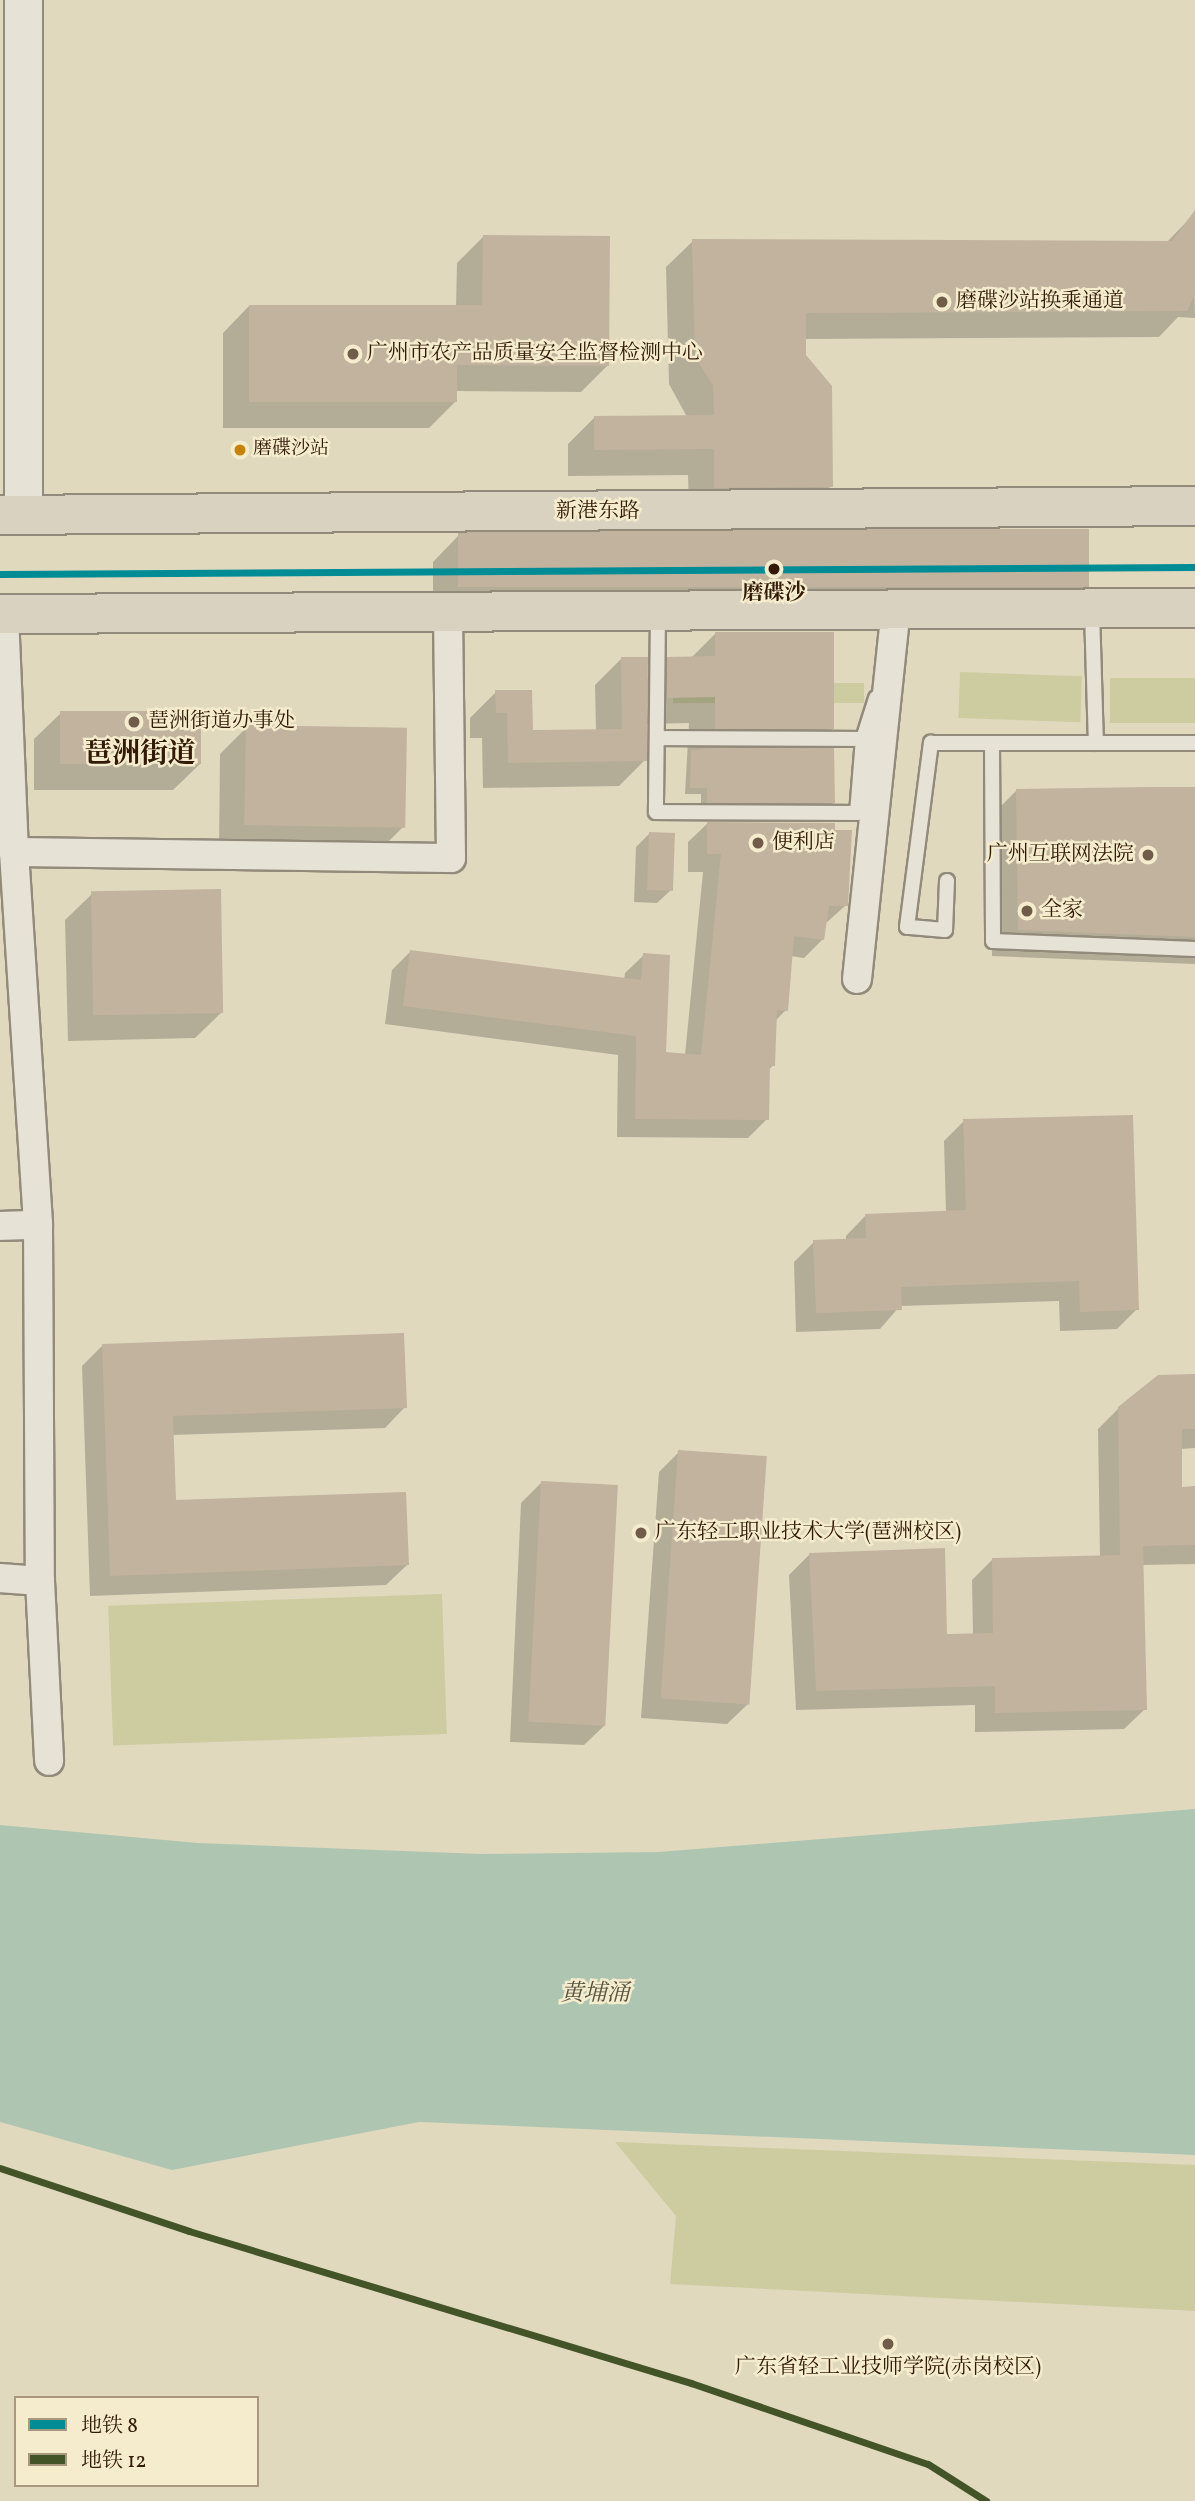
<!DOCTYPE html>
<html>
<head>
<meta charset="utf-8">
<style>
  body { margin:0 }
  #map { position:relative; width:1195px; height:2501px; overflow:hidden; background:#e0d9be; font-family:Vollkorn,"Noto Serif SC",serif }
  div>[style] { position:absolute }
  .green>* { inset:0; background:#cdcca0; transform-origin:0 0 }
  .water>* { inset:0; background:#aec6b1 }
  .shadow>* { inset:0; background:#0003 }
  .building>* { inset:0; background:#c2b39f; transform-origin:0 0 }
  .roads { filter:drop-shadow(2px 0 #928a7a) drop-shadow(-2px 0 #928a7a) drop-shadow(0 2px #928a7a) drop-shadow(0 -2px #928a7a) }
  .service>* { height:14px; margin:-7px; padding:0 7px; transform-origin:7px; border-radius:7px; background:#e6e2d5 }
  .minor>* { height:28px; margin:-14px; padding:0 14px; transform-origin:14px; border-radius:14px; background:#e6e2d5 }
  .tertiary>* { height:37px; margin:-18.5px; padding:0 18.5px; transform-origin:18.5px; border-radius:18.5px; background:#e6e2d5 }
  .primary>* { height:38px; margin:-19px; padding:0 19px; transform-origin:19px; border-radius:19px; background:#dad2c0 }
  .metro-1>* { height:7px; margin:-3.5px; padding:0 3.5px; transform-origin:3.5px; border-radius:3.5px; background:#008c95 }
  .metro-2>* { height:7px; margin:-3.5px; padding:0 3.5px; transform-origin:3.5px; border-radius:3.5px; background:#435428 }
  .dots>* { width:19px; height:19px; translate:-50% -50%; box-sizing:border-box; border:4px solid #f4eccc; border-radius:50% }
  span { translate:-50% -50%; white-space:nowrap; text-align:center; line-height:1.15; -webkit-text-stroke:5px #f4eccc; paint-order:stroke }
  .bus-label { font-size:19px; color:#331908 }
  .left { translate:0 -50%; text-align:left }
  .poi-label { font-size:21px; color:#331908 }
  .right { translate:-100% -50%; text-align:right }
  .street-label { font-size:21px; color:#331908 }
  .stop-label { font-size:21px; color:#331908; font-weight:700 }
  .water-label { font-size:23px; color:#575341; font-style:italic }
  .district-label { font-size:28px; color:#331908; font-weight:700 }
  .legend { position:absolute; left:14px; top:2396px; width:245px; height:91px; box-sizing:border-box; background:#f4eccc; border:2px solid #a7987e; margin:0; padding:9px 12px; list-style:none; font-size:21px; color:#331908 }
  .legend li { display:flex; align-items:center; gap:14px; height:35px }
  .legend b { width:35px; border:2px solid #a7987e }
</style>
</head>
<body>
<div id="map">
  <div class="green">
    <i style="left:960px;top:672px;width:122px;height:46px;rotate:2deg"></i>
    <i style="left:1110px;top:678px;width:85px;height:45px"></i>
    <i style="left:673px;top:683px;width:191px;height:20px"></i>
    <i style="left:442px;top:1594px;width:140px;height:334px;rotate:88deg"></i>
    <i style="clip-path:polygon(615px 2142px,1195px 2165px,1195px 2311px,670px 2284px,676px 2216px)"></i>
  </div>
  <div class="water">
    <i style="clip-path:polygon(1195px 1809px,1195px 2155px,419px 2122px,172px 2170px,0 2122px,0 1825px,198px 1843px,481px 1854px,659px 1852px)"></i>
  </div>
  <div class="shadow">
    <i style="clip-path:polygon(1193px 215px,1195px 318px,1178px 317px,1159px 337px,804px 339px,804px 355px,831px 486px,805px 513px,689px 514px,688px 475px,568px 476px,568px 444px,594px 418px,687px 417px,669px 384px,666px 267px,693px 241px,1166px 243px)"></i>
    <i style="clip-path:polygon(483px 237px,607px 366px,581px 392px,455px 391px,455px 402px,429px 428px,223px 428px,223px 333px,249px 306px,456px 307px,457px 263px)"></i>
    <i style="clip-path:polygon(459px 535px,1088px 586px,1061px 612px,433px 616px,433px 562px)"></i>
    <i style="clip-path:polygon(715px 634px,832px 729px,810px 750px,833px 803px,827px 809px,701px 808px,701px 794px,685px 794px,689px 723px,646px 724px,645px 760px,619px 786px,483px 788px,482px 738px,470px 738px,470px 718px,496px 692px,532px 732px,596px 731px,595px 685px,621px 659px,646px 680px,668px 658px,691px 658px)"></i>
    <i style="clip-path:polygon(61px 713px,200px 764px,173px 790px,34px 790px,34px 739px)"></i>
    <i style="clip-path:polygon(247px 727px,404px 826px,377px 853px,219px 851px,220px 754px)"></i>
    <i style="clip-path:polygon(1195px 789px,1195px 964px,992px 956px,990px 817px,1017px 790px)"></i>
    <i style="clip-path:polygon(707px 824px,846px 905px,825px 924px,823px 939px,804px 958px,791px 956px,786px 1010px,774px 1022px,773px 1065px,768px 1071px,767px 1119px,748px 1138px,617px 1137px,618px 1055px,385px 1024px,392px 970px,410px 952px,624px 980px,625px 973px,644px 955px,664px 1054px,685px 1055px,703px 872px,688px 872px,688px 842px)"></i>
    <i style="clip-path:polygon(649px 834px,671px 890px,657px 903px,634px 902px,636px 847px)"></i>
    <i style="clip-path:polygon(92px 894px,222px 1012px,195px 1038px,68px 1041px,65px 920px)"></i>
    <i style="clip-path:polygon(964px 1121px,1137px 1309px,1117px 1329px,1060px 1331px,1059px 1301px,900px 1306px,880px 1329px,796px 1332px,794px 1262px,814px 1242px,846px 1240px,846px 1236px,866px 1215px,946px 1213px,944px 1141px)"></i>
    <i style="clip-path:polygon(102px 1346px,405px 1407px,385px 1428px,172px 1435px,174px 1502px,407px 1565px,386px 1585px,90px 1596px,82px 1366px)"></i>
    <i style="clip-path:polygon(1195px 1376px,1195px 1448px,1180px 1449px,1181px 1488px,1195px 1488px,1195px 1564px,1142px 1565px,1145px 1709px,1124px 1729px,975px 1732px,975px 1705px,796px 1710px,789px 1575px,809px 1555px,945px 1636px,973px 1635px,972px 1580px,993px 1559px,1100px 1557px,1098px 1429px,1119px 1408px)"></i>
    <i style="clip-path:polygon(679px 1452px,748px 1704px,727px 1724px,641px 1718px,659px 1472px)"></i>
    <i style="clip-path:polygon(541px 1483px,605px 1725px,584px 1745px,510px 1742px,521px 1503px)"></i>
  </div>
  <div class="building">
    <i style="clip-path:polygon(1195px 210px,1195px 294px,1187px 311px,806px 313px,806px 355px,832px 386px,833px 487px,714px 488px,714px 449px,594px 450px,594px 416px,714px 415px,713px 385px,695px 357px,692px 239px,1172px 241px)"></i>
    <i style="clip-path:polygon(483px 235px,610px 236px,609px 366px,457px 365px,457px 402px,249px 402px,249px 305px,482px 305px)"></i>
    <i style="left:1089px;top:529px;width:58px;height:631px;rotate:90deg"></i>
    <i style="clip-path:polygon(715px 632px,834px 632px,834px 729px,715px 729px,715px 697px,667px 698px,667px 657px,715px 656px)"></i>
    <i style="clip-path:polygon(621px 657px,648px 657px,647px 761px,508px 763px,507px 713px,496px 713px,495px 690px,532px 690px,533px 730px,622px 729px)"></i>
    <i style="left:60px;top:711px;width:141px;height:53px"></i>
    <i style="left:246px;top:725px;width:161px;height:100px;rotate:1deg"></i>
    <i style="clip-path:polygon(715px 748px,834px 748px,835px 803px,707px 803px,707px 788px,690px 788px,691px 750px)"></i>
    <i style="clip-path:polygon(1150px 787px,1195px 787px,1195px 937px,1018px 930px,1016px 789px)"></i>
    <i style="clip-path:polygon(707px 822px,835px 823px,835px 830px,852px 830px,848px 906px,829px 906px,824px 940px,794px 936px,788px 1011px,777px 1010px,775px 1066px,770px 1066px,769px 1120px,635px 1119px,636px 1036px,403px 1006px,410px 950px,641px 980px,643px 953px,670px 955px,666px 1052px,701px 1055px,721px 854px,707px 854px)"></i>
    <i style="left:649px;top:832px;width:26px;height:58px;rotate:2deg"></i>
    <i style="left:221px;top:889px;width:124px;height:130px;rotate:89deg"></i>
    <i style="clip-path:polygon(1133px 1115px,1139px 1310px,1080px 1312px,1079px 1281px,901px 1287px,902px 1310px,816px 1313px,813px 1240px,866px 1238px,865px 1214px,966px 1210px,963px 1119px)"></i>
    <i style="clip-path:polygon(404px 1333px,407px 1408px,173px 1416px,176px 1500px,406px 1492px,409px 1565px,110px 1576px,102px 1344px)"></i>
    <i style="clip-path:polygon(1195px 1374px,1195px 1429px,1182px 1429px,1182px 1487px,1195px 1486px,1195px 1545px,1143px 1546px,1147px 1710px,995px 1713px,995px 1686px,816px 1691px,809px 1553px,945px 1548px,947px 1634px,993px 1633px,992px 1558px,1120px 1555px,1118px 1407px,1158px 1375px)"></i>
    <i style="left:678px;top:1450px;width:89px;height:249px;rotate:4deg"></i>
    <i style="left:541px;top:1481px;width:77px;height:241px;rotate:3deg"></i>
  </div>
  <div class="roads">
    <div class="service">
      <i style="left:1092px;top:611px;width:132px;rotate:88.3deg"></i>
      <i style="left:658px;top:612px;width:200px;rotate:90.6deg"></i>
      <i style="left:656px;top:812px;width:201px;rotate:0.3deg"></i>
      <i style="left:857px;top:813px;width:74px;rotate:-85.4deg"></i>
      <i style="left:863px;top:739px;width:43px;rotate:-72.4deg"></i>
      <i style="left:657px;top:738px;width:206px;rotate:0.3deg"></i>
      <i style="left:992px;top:744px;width:197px;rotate:89.7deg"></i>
      <i style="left:993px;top:941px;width:202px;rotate:2.3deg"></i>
      <i style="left:947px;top:881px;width:49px;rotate:92.3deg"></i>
      <i style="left:945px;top:930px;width:38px;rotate:-175deg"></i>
      <i style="left:907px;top:927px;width:186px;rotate:-82.6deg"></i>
      <i style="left:931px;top:743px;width:264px"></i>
    </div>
    <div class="minor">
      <i style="left:4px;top:614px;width:238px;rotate:87.6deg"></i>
      <i style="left:14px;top:852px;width:374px;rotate:86.3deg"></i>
      <i style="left:38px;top:1225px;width:356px;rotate:89.7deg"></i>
      <i style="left:40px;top:1581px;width:180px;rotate:87.1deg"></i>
      <i style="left:14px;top:852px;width:437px;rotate:0.8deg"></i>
      <i style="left:451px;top:858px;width:246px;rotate:-90.7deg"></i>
      <i style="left:857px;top:979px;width:371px;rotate:-84deg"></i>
      <i style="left:0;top:1226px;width:38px;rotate:-2deg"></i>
      <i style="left:0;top:1578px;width:40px;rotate:4.3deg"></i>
    </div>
    <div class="tertiary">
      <i style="left:23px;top:0;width:515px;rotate:90deg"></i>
    </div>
    <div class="primary">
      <i style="left:0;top:515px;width:1195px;rotate:-0.43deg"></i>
      <i style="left:0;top:614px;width:1195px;rotate:-0.29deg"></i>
    </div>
  </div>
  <div class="metro-1">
    <i style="left:0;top:574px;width:1195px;rotate:-0.34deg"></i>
  </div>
  <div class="metro-2">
    <i style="left:0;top:2168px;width:199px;rotate:18.4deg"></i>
    <i style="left:189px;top:2231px;width:525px;rotate:16.85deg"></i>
    <i style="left:691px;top:2383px;width:250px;rotate:18.9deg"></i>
    <i style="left:928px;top:2464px;width:69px;rotate:32.5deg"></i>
  </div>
  <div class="dots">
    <i style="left:942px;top:302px;background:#705c48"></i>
    <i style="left:353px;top:354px;background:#705c48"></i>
    <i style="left:240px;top:450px;background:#c68302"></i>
    <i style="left:774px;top:569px;background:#331908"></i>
    <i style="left:134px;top:722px;background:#705c48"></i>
    <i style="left:758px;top:843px;background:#705c48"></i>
    <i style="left:1148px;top:855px;background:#705c48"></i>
    <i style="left:1027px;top:911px;background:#705c48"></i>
    <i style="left:641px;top:1533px;background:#705c48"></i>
    <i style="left:888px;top:2344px;background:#705c48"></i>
  </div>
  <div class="bus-label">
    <span class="left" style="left:253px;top:450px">磨碟沙站</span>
  </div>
  <div class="poi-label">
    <span class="left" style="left:956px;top:302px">磨碟沙站换乘通道</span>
    <span class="left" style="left:367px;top:354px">广州市农产品质量安全监督检测中心</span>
    <span class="left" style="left:148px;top:722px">琶洲街道办事处</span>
    <span class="left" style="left:772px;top:843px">便利店</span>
    <span class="right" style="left:1134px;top:855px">广州互联网法院</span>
    <span class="left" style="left:1041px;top:911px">全家</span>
    <span class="left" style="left:655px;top:1533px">广东轻工职业技术大学(琶洲校区)</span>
    <span style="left:888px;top:2368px">广东省轻工业技师学院(赤岗校区)</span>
  </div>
  <div class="street-label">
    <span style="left:598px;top:512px">新港东路</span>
  </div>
  <div class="stop-label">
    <span style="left:774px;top:594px">磨碟沙</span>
  </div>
  <div class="water-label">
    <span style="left:595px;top:1994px">黄埔涌</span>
  </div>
  <div class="district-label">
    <span style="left:140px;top:755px">琶洲街道</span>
  </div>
  <ul class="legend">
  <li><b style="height:9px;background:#008c95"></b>地铁 8</li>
  <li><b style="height:9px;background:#435428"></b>地铁 12</li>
  </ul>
</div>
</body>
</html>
